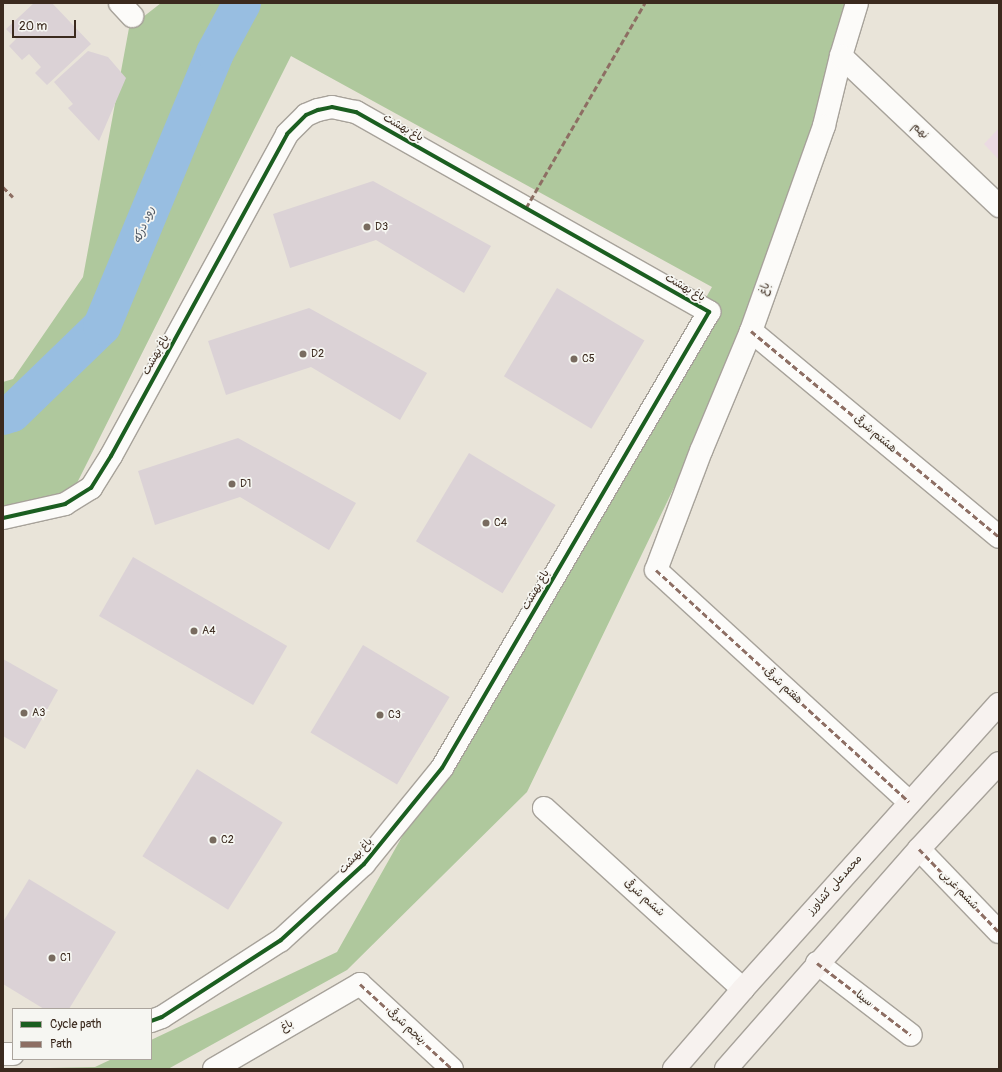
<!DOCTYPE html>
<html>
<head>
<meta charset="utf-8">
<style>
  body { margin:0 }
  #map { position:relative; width:1002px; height:1072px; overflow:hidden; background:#e9e4d9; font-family:Pangolin,"Playpen Sans Arabic",sans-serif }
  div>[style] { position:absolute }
  .built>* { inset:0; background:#ebdae2 }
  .forest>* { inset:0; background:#afc89d }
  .river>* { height:38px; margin:-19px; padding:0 19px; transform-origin:19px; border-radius:19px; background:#98bee1 }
  .building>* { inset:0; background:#dbd2d6; transform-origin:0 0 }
  .roads { filter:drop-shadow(1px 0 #a7a29a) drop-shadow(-1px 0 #a7a29a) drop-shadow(0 1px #a7a29a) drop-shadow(0 -1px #a7a29a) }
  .minor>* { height:22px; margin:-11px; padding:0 11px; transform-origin:11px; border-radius:11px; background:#fcfbf9 }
  .secondary>* { height:22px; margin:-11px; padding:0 11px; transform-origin:11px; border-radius:11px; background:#f7f2ef }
  .quiet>* { height:3px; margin-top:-1.5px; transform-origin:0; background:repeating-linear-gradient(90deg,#8d6e63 0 6px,transparent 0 9px) }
  .cycleway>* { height:4px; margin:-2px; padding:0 2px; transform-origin:2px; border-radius:2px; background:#1b5e20 }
  .dots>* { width:11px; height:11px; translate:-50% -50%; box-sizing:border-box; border:2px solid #f6f6f2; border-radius:50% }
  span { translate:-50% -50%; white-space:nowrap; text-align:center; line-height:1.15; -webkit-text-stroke:3.5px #f6f6f2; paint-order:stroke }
  .street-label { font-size:11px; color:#3b2a1e }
  .poi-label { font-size:11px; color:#3b2a1e }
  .left { translate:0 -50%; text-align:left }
  .water-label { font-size:12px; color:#4f5864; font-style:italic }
  .frame { position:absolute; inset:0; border:4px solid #3b2a1e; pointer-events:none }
  .legend { position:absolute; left:12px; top:1008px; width:140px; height:52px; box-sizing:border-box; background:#f6f6f2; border:1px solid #aba49d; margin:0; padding:5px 7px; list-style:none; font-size:12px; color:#3b2a1e }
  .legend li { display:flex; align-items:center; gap:8px; height:20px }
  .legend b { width:20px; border:1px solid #aba49d }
  .scale { position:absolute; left:12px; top:20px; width:64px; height:18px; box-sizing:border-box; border:2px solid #3b2a1e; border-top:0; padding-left:5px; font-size:12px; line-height:14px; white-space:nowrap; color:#3b2a1e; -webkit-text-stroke:3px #f6f6f2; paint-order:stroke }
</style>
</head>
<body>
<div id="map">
  <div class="built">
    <i style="clip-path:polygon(999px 128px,999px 160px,984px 144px)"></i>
  </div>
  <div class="forest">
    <i style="clip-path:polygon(161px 3px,851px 3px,822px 106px,737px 351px,697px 440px,527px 792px,347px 970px,168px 1069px,4px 1069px,95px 1067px,112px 1059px,151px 1059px,151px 1040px,337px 952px,712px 287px,291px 56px,73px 491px,3px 509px,3px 382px,13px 379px,83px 277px,129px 28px)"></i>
  </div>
  <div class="river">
    <i style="left:3px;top:416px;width:9px;rotate:-18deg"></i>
    <i style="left:12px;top:413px;width:125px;rotate:-44deg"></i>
    <i style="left:102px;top:326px;width:295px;rotate:-67.5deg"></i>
    <i style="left:215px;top:53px;width:57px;rotate:-61.6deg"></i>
  </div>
  <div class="building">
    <i style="clip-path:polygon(34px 3px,52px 3px,91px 44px,47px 85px,35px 73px,41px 67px,29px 54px,22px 60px,9px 46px,16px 39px,6px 29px)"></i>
    <i style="clip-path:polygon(88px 51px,108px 57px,126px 78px,99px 141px,68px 108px,73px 104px,54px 82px)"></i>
    <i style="clip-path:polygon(373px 181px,491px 246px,464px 293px,376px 240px,290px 268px,273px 214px)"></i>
    <i style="left:557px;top:288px;width:102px;height:103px;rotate:31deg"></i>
    <i style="clip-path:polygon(309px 308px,427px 373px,400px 420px,311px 367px,226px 395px,208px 341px)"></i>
    <i style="clip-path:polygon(238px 438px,356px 503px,329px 550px,240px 497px,155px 525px,138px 471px)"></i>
    <i style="left:469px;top:453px;width:101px;height:103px;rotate:31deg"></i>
    <i style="left:133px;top:557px;width:178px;height:68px;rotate:30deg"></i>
    <i style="left:363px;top:645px;width:101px;height:102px;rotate:31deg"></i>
    <i style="clip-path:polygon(3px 659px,58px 690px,25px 749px,3px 736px)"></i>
    <i style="left:197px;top:769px;width:101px;height:103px;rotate:32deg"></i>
    <i style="clip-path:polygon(29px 879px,116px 932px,69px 1009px,44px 1009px,3px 984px,3px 922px)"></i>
  </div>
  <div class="roads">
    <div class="minor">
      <i style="left:120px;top:3px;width:18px;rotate:47deg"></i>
      <i style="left:857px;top:3px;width:55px;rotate:106.8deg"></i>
      <i style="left:841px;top:56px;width:72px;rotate:103.7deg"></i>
      <i style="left:824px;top:126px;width:218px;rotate:109.6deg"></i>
      <i style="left:751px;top:331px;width:130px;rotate:112.6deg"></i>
      <i style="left:701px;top:451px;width:127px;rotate:110.7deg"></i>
      <i style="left:656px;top:570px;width:343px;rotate:42.5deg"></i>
      <i style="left:841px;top:56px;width:218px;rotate:43.5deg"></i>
      <i style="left:751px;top:331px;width:322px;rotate:39.7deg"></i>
      <i style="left:3px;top:518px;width:64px;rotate:-12.7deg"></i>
      <i style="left:65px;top:504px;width:31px;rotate:-32deg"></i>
      <i style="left:91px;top:488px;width:38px;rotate:-58deg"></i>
      <i style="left:111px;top:456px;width:367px;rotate:-61.3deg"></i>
      <i style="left:287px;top:134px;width:27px;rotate:-45deg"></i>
      <i style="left:306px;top:115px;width:13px;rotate:-23deg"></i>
      <i style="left:318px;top:110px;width:14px;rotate:-12deg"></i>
      <i style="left:332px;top:107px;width:25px;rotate:12deg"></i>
      <i style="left:356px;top:112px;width:406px;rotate:29.5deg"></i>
      <i style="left:709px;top:312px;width:528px;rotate:120.35deg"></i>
      <i style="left:442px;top:768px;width:124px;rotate:129.1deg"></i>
      <i style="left:364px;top:864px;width:113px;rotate:137.5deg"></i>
      <i style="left:281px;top:940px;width:142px;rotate:147.1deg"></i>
      <i style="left:162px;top:1017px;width:12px;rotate:160deg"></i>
      <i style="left:544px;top:808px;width:269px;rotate:42.3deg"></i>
      <i style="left:919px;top:849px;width:115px;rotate:46.1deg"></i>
      <i style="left:817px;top:963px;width:118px;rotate:37.5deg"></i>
      <i style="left:3px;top:1054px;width:10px"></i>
      <i style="left:214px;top:1069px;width:169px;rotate:-30.2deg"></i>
      <i style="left:360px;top:984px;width:125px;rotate:42.7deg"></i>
    </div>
    <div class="secondary">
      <i style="left:674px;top:1069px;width:106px;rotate:-49.2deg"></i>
      <i style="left:743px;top:989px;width:383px;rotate:-48.1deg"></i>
      <i style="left:726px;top:1069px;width:293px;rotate:-48.7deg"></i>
      <i style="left:919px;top:849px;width:117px;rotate:-47.1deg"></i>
    </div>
  </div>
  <div class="quiet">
    <i style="left:3px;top:187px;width:14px;rotate:45deg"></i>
    <i style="left:526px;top:208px;width:237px;rotate:-59.9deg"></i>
    <i style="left:751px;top:331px;width:322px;rotate:39.7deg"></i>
    <i style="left:656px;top:570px;width:343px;rotate:42.5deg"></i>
    <i style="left:919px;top:849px;width:115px;rotate:46.1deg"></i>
    <i style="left:817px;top:963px;width:118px;rotate:37.5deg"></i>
    <i style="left:360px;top:984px;width:125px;rotate:42.7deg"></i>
  </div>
  <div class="cycleway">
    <i style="left:3px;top:518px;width:64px;rotate:-12.7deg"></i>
    <i style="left:65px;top:504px;width:31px;rotate:-32deg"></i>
    <i style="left:91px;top:488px;width:38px;rotate:-58deg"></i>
    <i style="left:111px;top:456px;width:367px;rotate:-61.3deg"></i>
    <i style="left:287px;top:134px;width:27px;rotate:-45deg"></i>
    <i style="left:306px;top:115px;width:13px;rotate:-23deg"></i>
    <i style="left:318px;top:110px;width:14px;rotate:-12deg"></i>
    <i style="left:332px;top:107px;width:25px;rotate:12deg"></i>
    <i style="left:356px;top:112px;width:406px;rotate:29.5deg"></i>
    <i style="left:709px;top:312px;width:528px;rotate:120.35deg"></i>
    <i style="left:442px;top:768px;width:124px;rotate:129.1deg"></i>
    <i style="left:364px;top:864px;width:113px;rotate:137.5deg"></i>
    <i style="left:281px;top:940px;width:142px;rotate:147.1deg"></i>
    <i style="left:162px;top:1017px;width:12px;rotate:160deg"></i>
  </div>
  <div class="dots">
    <i style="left:367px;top:227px;background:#786b5f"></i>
    <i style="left:303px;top:354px;background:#786b5f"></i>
    <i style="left:574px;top:359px;background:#786b5f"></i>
    <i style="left:232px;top:484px;background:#786b5f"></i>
    <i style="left:486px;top:523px;background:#786b5f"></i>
    <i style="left:194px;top:631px;background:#786b5f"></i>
    <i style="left:24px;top:713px;background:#786b5f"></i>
    <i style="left:380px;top:715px;background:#786b5f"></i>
    <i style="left:213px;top:840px;background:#786b5f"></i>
    <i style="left:52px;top:958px;background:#786b5f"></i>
  </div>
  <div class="street-label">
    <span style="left:403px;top:128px;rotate:30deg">باغ بهشت</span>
    <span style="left:920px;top:131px;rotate:43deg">نهم</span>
    <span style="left:685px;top:288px;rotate:30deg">باغ بهشت</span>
    <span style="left:765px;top:289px;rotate:-70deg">باغ</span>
    <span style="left:156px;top:355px;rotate:-61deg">باغ بهشت</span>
    <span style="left:875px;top:434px;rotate:40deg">هشتم شرقی</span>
    <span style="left:536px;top:590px;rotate:-60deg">باغ بهشت</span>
    <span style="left:783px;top:686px;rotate:43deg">هفتم شرقی</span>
    <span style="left:356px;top:856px;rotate:-47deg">باغ بهشت</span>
    <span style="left:835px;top:885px;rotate:-48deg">محمدعلی کشاورز</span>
    <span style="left:959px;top:890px;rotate:46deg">ششم غربی</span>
    <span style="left:644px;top:898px;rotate:42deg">ششم شرقی</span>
    <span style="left:864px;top:999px;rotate:37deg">سینا</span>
    <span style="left:287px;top:1026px;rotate:-30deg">باغ</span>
    <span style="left:406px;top:1026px;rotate:43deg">پنجم شرقی</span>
  </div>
  <div class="poi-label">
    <span class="left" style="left:375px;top:227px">D3</span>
    <span class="left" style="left:311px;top:354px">D2</span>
    <span class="left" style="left:582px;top:359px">C5</span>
    <span class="left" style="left:240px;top:484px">D1</span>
    <span class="left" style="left:494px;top:523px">C4</span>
    <span class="left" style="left:202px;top:631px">A4</span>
    <span class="left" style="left:32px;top:713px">A3</span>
    <span class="left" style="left:388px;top:715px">C3</span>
    <span class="left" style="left:221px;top:840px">C2</span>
    <span class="left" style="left:60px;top:958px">C1</span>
  </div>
  <div class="water-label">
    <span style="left:144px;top:225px;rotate:-68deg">رود درکه</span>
  </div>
  <div class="frame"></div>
  <ul class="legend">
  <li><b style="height:5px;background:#1b5e20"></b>Cycle path</li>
  <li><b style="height:5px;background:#8d6e63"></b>Path</li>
  </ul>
  <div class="scale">20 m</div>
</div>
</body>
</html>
